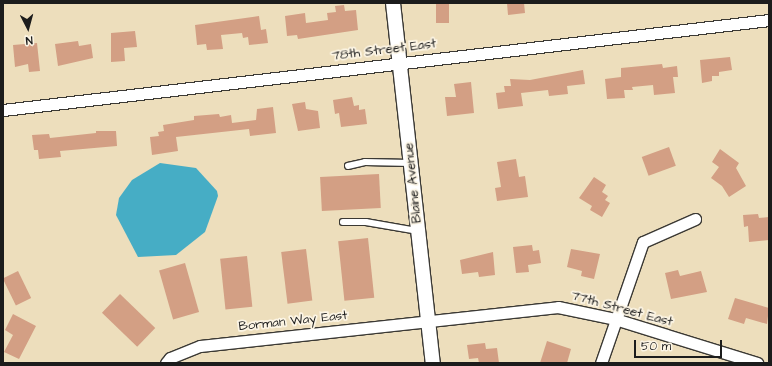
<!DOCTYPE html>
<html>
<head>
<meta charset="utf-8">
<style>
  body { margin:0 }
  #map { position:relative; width:772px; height:366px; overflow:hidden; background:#eddebc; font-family:"Architects Daughter",sans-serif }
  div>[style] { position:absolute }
  .water>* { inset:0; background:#46adc5 }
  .building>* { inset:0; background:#d39f84; transform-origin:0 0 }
  .roads { filter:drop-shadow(1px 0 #3b3934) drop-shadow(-1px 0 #3b3934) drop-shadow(0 1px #3b3934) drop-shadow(0 -1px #3b3934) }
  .service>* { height:5.5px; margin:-2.75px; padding:0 2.75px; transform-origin:2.75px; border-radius:2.75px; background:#fff }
  .minor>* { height:11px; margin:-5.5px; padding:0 5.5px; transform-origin:5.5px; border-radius:5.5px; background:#fff }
  .tertiary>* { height:14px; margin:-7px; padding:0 7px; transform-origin:7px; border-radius:7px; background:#fff }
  span { translate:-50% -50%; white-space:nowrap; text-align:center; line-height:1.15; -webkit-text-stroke:3.5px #fcf5e5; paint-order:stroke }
  .street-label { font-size:13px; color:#1c1c1c }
  .frame { position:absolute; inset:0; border:4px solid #1c1c1c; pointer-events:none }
  .north { position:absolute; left:8px; top:8px; width:40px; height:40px; -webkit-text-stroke:3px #fcf5e5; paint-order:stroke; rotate:174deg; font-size:11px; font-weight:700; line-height:16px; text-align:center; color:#1c1c1c }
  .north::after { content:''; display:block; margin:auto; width:14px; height:18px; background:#1c1c1c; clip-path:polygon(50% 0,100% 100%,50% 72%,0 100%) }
  .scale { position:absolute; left:634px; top:340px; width:88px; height:18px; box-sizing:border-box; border:2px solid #1c1c1c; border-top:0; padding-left:5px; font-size:12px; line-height:14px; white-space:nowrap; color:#1c1c1c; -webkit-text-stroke:3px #fcf5e5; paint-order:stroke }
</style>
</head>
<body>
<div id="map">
  <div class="water">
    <i style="clip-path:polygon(160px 163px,196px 168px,217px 191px,218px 196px,205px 232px,176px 255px,138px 257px,116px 215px,119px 198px,132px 180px)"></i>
  </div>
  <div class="building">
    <i style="left:436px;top:3px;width:13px;height:20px"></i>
    <i style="clip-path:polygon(507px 3px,524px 3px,525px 13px,508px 15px)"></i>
    <i style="clip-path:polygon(344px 5px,345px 11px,356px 10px,358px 30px,298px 39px,297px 35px,287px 36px,285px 16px,305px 13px,306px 23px,328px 20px,327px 13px,336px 12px,335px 6px)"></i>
    <i style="clip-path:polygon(259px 16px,261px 30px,266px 29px,268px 43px,249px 45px,248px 37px,243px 38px,242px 33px,221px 35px,223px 49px,207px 50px,206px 44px,197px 45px,195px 25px)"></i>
    <i style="clip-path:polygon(135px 31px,137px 47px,124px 48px,125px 61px,111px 62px,111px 33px)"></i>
    <i style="clip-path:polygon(78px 41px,79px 46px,91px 44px,93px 58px,58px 66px,55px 44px)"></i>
    <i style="clip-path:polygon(37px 43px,40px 71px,29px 72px,28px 64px,15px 67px,13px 45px)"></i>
    <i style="clip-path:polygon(730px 57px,732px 70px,719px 72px,719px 76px,712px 76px,712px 81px,702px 83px,700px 60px)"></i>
    <i style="clip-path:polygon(662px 64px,663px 68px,677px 66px,678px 77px,673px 77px,675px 93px,654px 95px,653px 85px,632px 87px,633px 90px,624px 90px,625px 98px,607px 99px,605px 79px,621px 77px,621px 68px)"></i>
    <i style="clip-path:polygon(583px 70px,585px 84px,567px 86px,568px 94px,549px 96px,548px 90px,521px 93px,523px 106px,498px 109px,496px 93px,505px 92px,504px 86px,511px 86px,510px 79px,530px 80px)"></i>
    <i style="clip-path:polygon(471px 82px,474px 113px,447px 116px,445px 97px,456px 97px,454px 84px)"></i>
    <i style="clip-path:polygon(352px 97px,354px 106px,359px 105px,359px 110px,365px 109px,367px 124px,341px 127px,339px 113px,335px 114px,333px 100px)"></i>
    <i style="clip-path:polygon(305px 102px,306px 109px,318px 111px,320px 128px,298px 131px,292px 104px)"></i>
    <i style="clip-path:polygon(273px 107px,276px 133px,250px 136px,249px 129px,176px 137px,178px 151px,152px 155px,150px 137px,159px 136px,158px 132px,164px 131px,163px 125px,194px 120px,194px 116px,219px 114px,220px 117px,231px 115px,232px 123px,256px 120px,257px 109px)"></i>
    <i style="clip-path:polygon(96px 131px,116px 131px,117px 146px,60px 151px,61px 157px,39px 159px,38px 150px,34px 150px,32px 135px,49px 134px,50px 138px,96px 133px)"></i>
    <i style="left:669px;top:147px;width:20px;height:29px;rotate:70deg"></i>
    <i style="clip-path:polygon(720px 149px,739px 163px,736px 168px,746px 186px,729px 197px,722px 186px,711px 178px,719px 167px,712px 162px)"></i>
    <i style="clip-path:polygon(516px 159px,519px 177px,525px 176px,528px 197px,497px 201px,495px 188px,501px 187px,497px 162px)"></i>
    <i style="left:379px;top:174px;width:34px;height:59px;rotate:87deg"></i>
    <i style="clip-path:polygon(594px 177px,606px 185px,602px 192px,608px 196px,605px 200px,610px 203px,602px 217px,590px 210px,592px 206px,579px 198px)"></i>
    <i style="clip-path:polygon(758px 214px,759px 218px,769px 217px,769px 240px,749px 242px,748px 226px,744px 227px,743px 215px)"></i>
    <i style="left:368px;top:238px;width:60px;height:30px;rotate:84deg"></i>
    <i style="clip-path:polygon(532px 245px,533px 251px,539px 250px,541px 263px,528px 265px,529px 272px,516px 273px,513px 247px)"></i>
    <i style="left:306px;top:249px;width:52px;height:25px;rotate:83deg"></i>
    <i style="clip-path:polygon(571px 249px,600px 254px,594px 279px,581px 276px,582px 271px,567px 267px)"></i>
    <i style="clip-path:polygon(493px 252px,495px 275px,479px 277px,478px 272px,462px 274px,460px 260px)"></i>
    <i style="left:247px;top:256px;width:51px;height:27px;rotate:84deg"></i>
    <i style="left:185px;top:263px;width:51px;height:27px;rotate:74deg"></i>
    <i style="clip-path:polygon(678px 270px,680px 276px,701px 271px,707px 292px,671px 299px,665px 273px)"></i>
    <i style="left:18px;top:271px;width:30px;height:17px;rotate:64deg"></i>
    <i style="left:120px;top:294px;width:49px;height:26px;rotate:44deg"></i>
    <i style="clip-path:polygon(735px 298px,769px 308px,767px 324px,746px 318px,744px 324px,728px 319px)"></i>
    <i style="clip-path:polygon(13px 314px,36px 326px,19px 359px,4px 352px,13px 335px,5px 330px)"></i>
    <i style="clip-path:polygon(547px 341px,571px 349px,567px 363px,540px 363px)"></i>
    <i style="clip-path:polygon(485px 343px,486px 349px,497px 348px,499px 363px,479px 363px,478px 358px,469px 359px,467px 345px)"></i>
  </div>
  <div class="roads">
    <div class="service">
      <i style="left:348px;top:166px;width:17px;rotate:-13deg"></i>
      <i style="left:365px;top:162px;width:46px;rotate:1.2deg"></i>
      <i style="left:343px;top:222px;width:23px"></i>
      <i style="left:366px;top:222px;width:53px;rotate:9.8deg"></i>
    </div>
    <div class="minor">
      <i style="left:3px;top:110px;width:771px;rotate:-6.7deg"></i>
      <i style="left:166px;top:363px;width:6px;rotate:-51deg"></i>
      <i style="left:170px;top:358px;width:32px;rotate:-22deg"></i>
      <i style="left:200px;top:346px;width:360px;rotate:-6.2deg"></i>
      <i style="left:558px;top:307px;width:58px;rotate:11.9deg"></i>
      <i style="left:615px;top:319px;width:149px;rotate:17.2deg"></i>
      <i style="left:601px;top:363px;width:128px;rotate:-70.9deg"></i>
      <i style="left:643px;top:242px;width:57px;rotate:-23.9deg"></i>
    </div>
    <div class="tertiary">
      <i style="left:393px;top:3px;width:362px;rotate:83.7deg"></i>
    </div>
  </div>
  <div class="street-label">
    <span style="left:384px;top:50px;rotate:-7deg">78th Street East</span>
    <span style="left:413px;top:183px;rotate:-96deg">Blaine Avenue</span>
    <span style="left:622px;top:309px;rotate:15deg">77th Street East</span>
    <span style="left:293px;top:321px;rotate:-6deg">Borman Way East</span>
  </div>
  <div class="frame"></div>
  <div class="north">N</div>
  <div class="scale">50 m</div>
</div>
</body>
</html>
